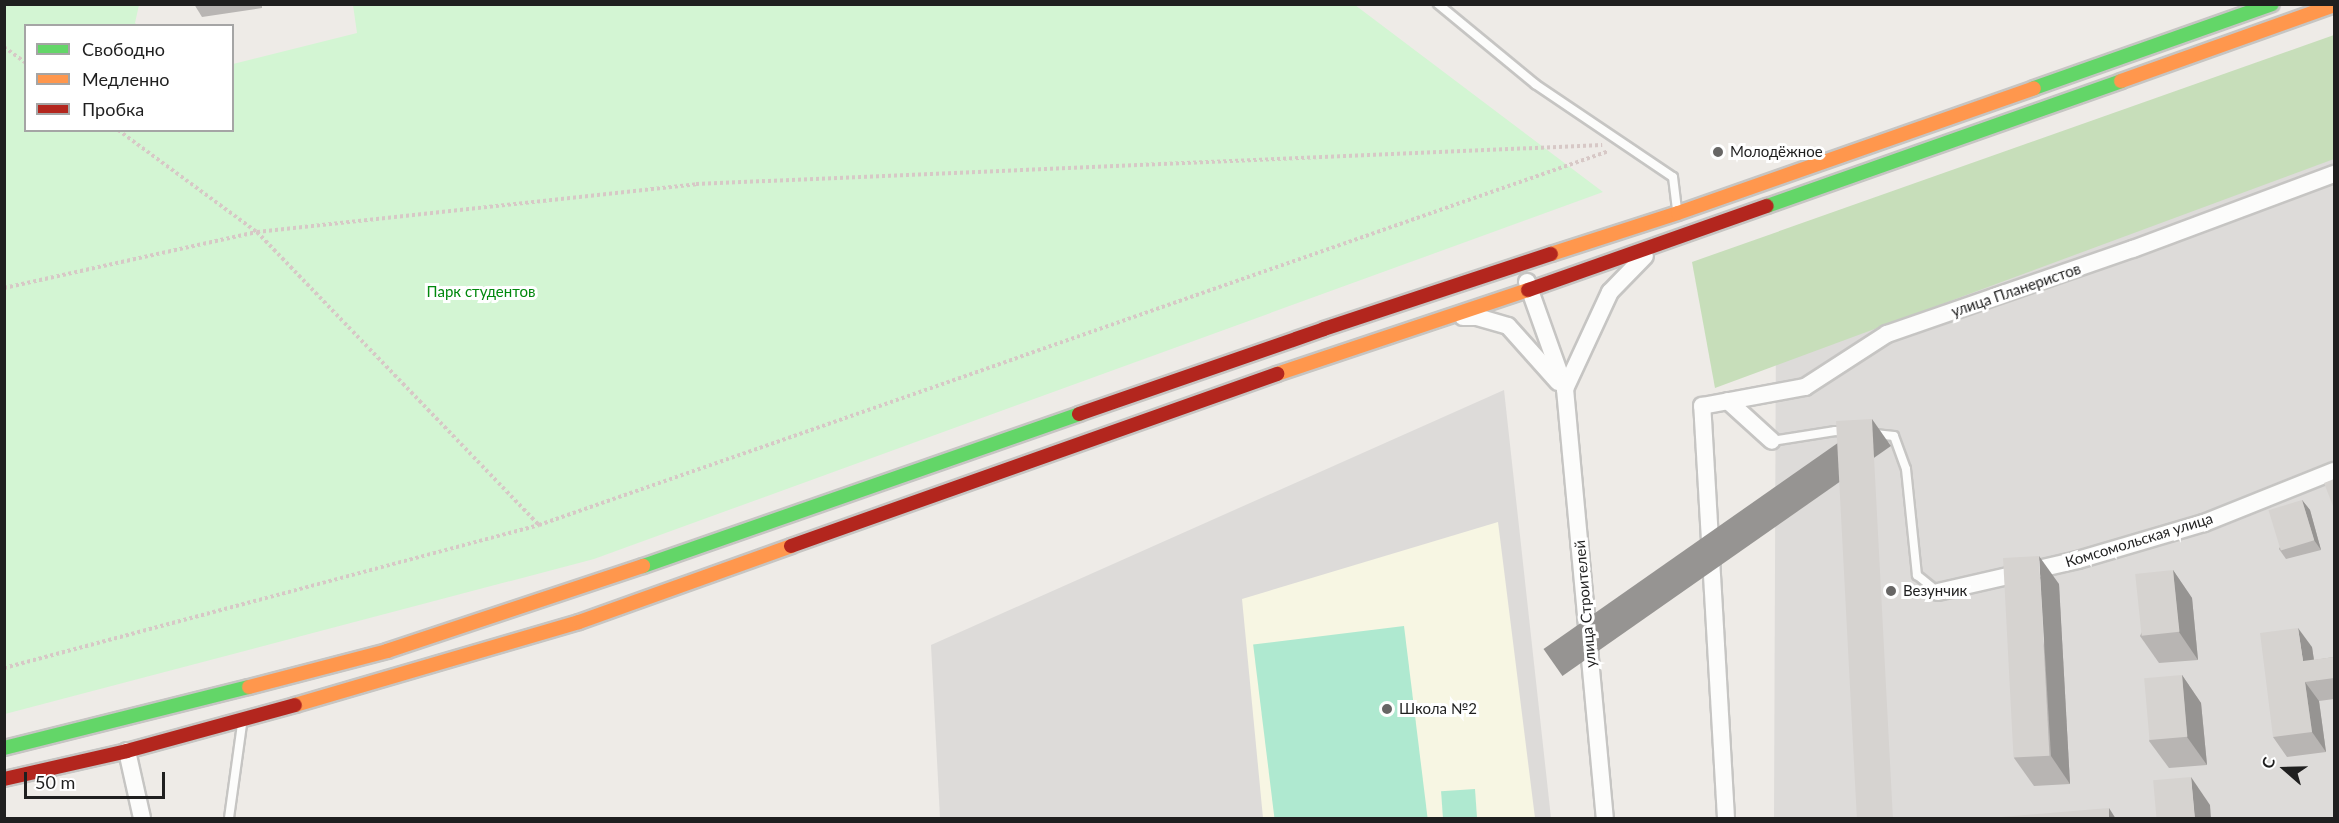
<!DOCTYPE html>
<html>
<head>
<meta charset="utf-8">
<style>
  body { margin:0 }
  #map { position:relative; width:2339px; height:823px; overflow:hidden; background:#eeebe7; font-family:Lato,sans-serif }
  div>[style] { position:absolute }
  .residential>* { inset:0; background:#dddbd9 }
  .education>* { inset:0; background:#f7f6e3 }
  .forest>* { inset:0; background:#c7deba }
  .park>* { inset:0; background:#d3f5d3 }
  .pitch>* { inset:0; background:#afe9d0; transform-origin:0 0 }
  .path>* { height:4px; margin-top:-2px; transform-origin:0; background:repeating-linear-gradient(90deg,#d7c8c6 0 3px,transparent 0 6px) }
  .roads { filter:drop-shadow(2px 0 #c6c5c3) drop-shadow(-2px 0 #c6c5c3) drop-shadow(0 2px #c6c5c3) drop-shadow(0 -2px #c6c5c3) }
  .lane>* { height:8px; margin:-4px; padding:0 4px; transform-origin:4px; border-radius:4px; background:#fcfcfb }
  .street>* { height:16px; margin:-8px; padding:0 8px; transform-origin:8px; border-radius:8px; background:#fcfcfb }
  .fast>* { height:14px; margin:-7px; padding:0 7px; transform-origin:7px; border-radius:7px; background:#63d668 }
  .slow>* { height:14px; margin:-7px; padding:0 7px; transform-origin:7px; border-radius:7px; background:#ff974d }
  .jam>* { height:14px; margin:-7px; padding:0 7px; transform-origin:7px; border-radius:7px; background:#b3261e }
  .wall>* { inset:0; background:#b8b5b3 }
  .shaded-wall>* { inset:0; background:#969492; transform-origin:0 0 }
  .building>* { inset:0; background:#d6d3d0; transform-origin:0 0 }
  .dots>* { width:16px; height:16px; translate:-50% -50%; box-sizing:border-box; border:3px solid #fff; border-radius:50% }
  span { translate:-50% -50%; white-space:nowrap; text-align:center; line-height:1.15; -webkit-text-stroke:6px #fff; paint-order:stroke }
  .poi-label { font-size:15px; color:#1f1f1f }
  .left { translate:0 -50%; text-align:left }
  .street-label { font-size:15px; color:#1f1f1f }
  .park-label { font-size:15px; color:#01880d }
  .frame { position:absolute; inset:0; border:6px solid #1f1f1f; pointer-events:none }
  .legend { position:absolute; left:24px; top:24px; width:210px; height:108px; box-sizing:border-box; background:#fff; border:2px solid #a5a5a5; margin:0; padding:8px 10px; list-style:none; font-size:18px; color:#1f1f1f }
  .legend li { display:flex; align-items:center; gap:12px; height:30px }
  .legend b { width:30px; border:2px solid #a5a5a5 }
  .north { position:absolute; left:2255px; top:739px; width:60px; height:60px; -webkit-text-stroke:4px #fff; paint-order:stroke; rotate:290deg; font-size:16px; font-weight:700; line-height:24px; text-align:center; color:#1f1f1f }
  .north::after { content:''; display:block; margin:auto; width:21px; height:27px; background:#1f1f1f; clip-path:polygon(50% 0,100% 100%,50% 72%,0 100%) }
  .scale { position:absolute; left:24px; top:772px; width:141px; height:27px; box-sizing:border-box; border:3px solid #1f1f1f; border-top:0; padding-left:8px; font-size:18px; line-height:21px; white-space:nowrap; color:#1f1f1f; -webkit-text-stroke:4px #fff; paint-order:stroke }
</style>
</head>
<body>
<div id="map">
  <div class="residential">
    <i style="clip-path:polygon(2334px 129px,2334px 818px,1774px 818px,1776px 318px)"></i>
    <i style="clip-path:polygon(1504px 390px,1551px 818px,940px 818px,931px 645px)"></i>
  </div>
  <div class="education">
    <i style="clip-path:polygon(1498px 522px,1535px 818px,1263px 818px,1242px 599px)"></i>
  </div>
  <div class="forest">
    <i style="clip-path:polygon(2334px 35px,2334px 159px,1715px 388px,1692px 262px)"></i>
  </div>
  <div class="park">
    <i style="clip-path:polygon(5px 4px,139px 5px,135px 23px,137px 25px,26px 26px,26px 130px,232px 130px,233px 64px,357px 33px,353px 5px,1355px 5px,1603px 192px,594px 559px,5px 714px)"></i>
  </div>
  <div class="pitch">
    <i style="left:1404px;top:626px;width:193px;height:152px;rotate:83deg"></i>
    <i style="left:1475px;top:789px;width:29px;height:34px;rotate:86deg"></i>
  </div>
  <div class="path">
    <i style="left:4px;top:47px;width:27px;rotate:36deg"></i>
    <i style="left:118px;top:130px;width:172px;rotate:36.3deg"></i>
    <i style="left:257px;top:232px;width:407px;rotate:46.1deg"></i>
    <i style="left:4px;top:288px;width:259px;rotate:-12.5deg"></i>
    <i style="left:257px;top:232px;width:442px;rotate:-6.2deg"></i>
    <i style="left:696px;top:184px;width:907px;rotate:-2.46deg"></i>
    <i style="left:4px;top:668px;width:554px;rotate:-14.96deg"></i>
    <i style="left:539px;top:525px;width:1133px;rotate:-19.27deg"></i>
  </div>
  <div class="roads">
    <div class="lane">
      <i style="left:1438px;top:4px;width:126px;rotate:39.5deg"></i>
      <i style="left:1535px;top:84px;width:166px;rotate:34deg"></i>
      <i style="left:1673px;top:177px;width:31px;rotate:83deg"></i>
      <i style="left:1875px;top:434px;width:19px;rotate:6deg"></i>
      <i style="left:1894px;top:436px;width:35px;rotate:70deg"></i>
      <i style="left:1906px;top:469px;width:107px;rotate:84.1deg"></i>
      <i style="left:1917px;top:575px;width:27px;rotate:39deg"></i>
      <i style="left:1772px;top:441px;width:64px;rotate:-9deg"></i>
      <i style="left:1835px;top:431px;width:12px;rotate:5deg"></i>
      <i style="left:229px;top:818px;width:95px;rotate:-82.1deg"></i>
    </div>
    <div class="street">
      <i style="left:1527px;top:282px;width:114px;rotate:70.4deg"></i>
      <i style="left:1565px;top:389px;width:431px;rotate:84.7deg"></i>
      <i style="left:1463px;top:317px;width:14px"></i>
      <i style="left:1477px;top:317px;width:32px;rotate:16deg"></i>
      <i style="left:1508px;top:326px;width:75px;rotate:48.2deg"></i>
      <i style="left:1565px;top:389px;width:107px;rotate:-65.1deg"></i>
      <i style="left:1610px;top:292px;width:50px;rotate:-45.8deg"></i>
      <i style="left:1728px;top:401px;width:59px;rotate:42.3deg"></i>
      <i style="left:1938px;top:592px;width:144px;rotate:-12.9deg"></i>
      <i style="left:2078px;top:560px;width:131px;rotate:-16.4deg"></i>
      <i style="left:2204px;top:523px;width:140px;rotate:-21.8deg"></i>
      <i style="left:127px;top:751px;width:69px;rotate:77.4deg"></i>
      <i style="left:1726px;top:818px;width:413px;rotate:-93.3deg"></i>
      <i style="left:1702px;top:406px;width:105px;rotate:-10.5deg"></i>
      <i style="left:1805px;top:387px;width:98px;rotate:-32.9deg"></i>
      <i style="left:1887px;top:334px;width:260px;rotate:-19.1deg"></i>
      <i style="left:2133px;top:249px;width:215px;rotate:-20.5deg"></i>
    </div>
    <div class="fast">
      <i style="left:2034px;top:88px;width:252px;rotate:-19.4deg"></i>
      <i style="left:1767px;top:206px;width:375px;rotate:-19.4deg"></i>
      <i style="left:643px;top:566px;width:462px;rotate:-19.2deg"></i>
      <i style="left:4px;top:748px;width:252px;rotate:-14deg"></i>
    </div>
    <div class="slow">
      <i style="left:2121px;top:81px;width:226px;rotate:-19.6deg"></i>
      <i style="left:1551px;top:254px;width:133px;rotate:-17.9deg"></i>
      <i style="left:1678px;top:213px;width:377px;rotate:-19.3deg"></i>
      <i style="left:1277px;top:374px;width:265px;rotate:-18.5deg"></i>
      <i style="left:249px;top:687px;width:143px;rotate:-14.6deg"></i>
      <i style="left:387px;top:651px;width:270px;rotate:-18.4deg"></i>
      <i style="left:295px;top:705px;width:296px;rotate:-16.3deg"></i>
      <i style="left:579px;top:622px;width:225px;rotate:-19.7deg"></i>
    </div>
    <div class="jam">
      <i style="left:1528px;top:290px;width:253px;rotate:-19.4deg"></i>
      <i style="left:1079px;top:414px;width:259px;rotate:-19.1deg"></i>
      <i style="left:1324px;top:329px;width:239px;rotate:-18.3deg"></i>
      <i style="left:791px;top:546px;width:516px;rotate:-19.49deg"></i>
      <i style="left:4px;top:779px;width:126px;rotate:-12.8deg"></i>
      <i style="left:127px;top:751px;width:174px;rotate:-15.3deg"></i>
    </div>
  </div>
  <div class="wall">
    <i style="clip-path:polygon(194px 4px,262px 4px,262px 8px,202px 17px)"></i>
    <i style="clip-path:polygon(2302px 500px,2310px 510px,2321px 550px,2286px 559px,2279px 549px)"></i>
    <i style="clip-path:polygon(2173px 570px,2192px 598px,2198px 660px,2159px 663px,2140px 636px)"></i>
    <i style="clip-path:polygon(2059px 584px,2070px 784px,2034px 786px,2014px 758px)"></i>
    <i style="clip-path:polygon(2312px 647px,2314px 660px,2334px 657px,2334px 699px,2319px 701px,2326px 752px,2287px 757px,2273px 737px)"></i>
    <i style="clip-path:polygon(2182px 675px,2201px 703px,2207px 765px,2169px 768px,2149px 741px)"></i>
  </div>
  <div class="shaded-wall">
    <i style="left:1872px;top:419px;width:33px;height:401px;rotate:55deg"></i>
    <i style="clip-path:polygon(2302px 500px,2310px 510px,2321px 550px,2314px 540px)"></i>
    <i style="clip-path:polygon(2039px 556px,2059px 584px,2070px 784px,2051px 756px)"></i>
    <i style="clip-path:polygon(2173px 570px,2192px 598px,2198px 660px,2179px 632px)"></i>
    <i style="clip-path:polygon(2298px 628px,2312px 647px,2317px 681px,2303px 661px)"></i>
    <i style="clip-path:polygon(2182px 675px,2201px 703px,2207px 765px,2187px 737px)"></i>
    <i style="clip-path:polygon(2305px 682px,2319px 701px,2326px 752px,2312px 732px)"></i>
    <i style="clip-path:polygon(2191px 777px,2210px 805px,2211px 819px,2195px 819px)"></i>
    <i style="clip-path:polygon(2109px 808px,2116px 819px,2109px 819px)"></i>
  </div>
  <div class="building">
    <i style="left:1872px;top:419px;width:401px;height:36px;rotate:87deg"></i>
    <i style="clip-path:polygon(2334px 479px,2334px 505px,2333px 506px,2324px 483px)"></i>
    <i style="left:2302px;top:500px;width:42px;height:35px;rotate:73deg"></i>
    <i style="left:2039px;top:556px;width:200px;height:36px;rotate:87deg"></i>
    <i style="left:2173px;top:570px;width:62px;height:38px;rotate:84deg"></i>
    <i style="clip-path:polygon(2298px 628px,2303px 661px,2334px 657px,2334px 678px,2305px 682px,2312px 732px,2273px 737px,2260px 633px)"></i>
    <i style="left:2182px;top:675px;width:62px;height:38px;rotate:85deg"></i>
    <i style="left:2191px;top:777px;width:42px;height:38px;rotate:85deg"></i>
    <i style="clip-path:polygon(2109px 808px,2109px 819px,1978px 819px)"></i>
  </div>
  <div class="dots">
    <i style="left:1718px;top:152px;background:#676665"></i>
    <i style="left:1891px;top:591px;background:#676665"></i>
    <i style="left:1387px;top:709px;background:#676665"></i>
  </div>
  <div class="poi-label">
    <span class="left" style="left:1730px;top:152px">Молодёжное</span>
    <span class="left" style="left:1903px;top:591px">Везунчик</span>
    <span class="left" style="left:1399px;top:709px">Школа №2</span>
  </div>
  <div class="street-label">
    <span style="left:2016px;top:290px;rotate:-19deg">улица Планеристов</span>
    <span style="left:2139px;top:540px;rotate:-17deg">Комсомольская улица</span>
    <span style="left:1585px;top:604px;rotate:-95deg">улица Строителей</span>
  </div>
  <div class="park-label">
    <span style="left:481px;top:292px">Парк студентов</span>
  </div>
  <div class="frame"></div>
  <ul class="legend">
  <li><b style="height:8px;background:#63d668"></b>Свободно</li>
  <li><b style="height:8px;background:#ff974d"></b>Медленно</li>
  <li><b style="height:8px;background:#b3261e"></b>Пробка</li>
  </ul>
  <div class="north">С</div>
  <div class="scale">50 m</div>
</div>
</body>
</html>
